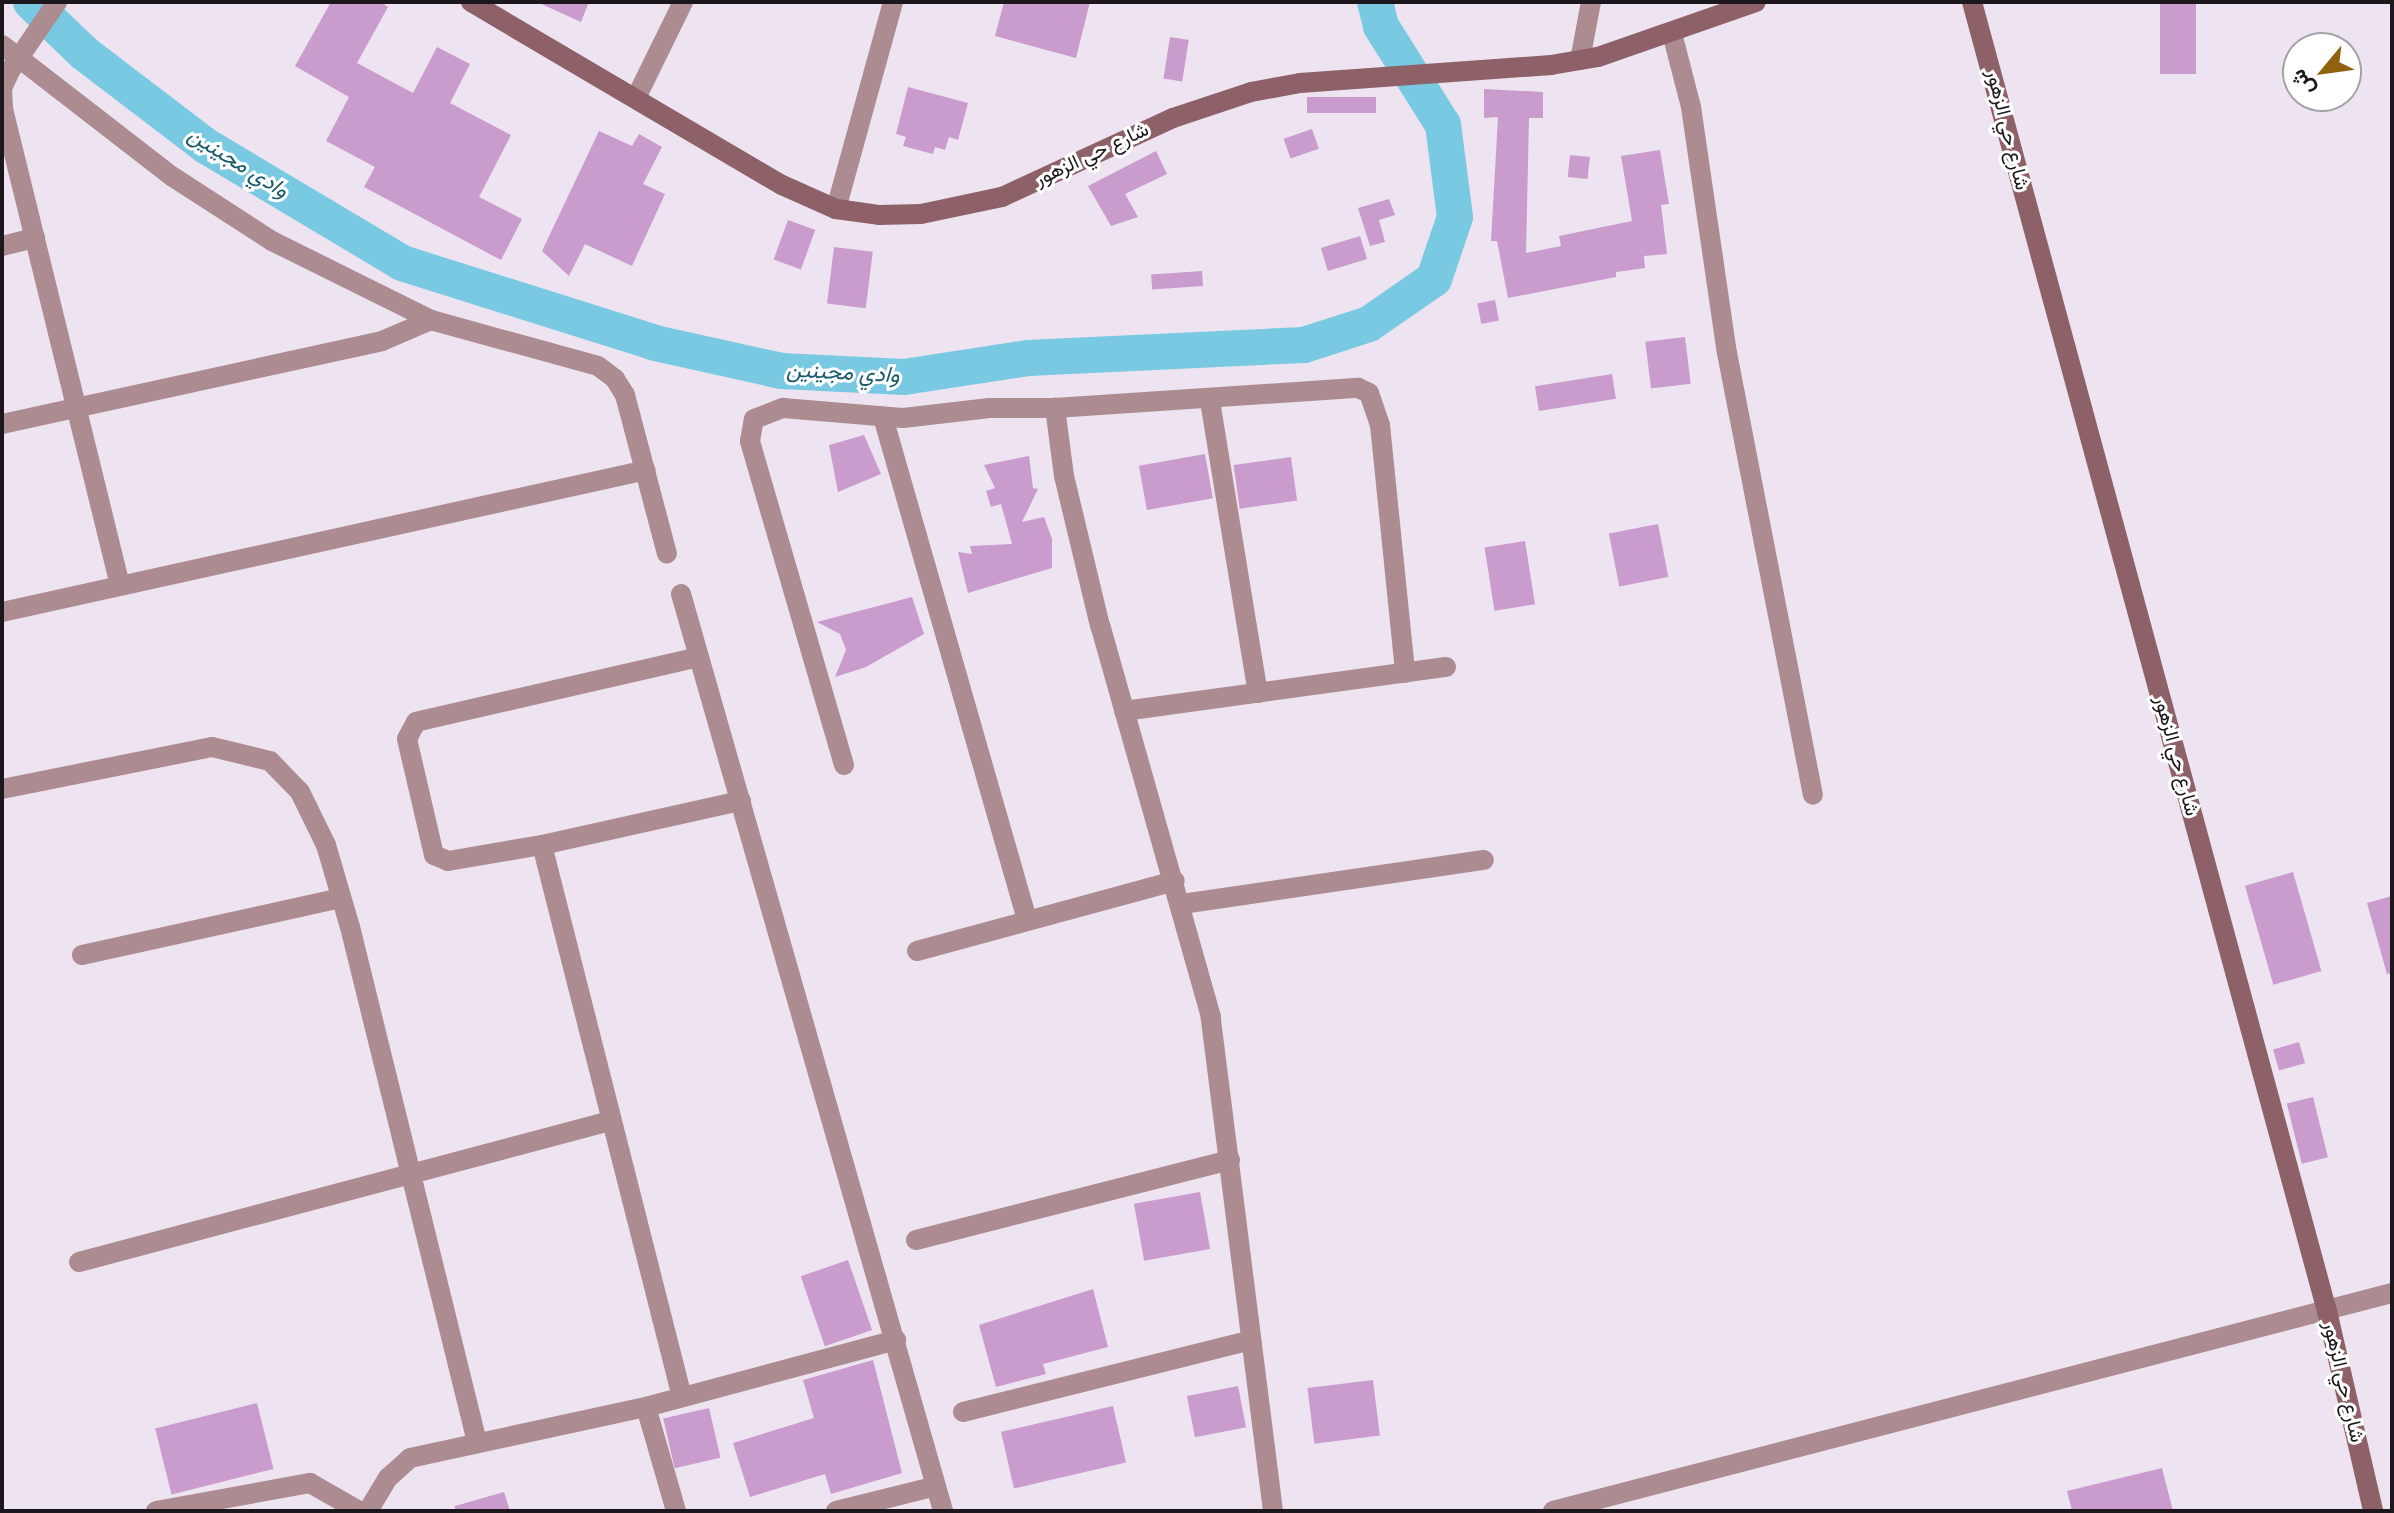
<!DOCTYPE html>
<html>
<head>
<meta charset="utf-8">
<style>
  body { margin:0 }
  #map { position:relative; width:2394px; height:1513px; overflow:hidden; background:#ede3f1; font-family:"Varela Round",Vazirmatn,sans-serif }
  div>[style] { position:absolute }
  .river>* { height:36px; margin:-18px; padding:0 18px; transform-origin:18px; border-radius:18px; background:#79c9e2 }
  .building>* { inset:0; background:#ca9cce; transform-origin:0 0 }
  .street>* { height:20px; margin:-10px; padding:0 10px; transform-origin:10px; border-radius:10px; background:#ac8c90 }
  .secondary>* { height:20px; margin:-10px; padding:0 10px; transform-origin:10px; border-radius:10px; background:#8d6167 }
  span { translate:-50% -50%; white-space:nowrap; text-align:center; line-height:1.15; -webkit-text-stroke:6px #fff; paint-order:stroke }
  .street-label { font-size:20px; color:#1b171c }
  .water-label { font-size:22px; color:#1a5b6d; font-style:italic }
  .frame { position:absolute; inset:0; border:4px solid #1b171c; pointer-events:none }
  .north { position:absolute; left:2282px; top:32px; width:80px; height:80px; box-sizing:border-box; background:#fff; border:2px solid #a4a2a4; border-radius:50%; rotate:241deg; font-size:22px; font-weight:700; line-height:32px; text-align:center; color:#1b171c }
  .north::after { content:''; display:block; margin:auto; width:28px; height:36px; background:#90620d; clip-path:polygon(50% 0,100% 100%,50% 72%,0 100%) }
</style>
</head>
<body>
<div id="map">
  <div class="river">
    <i style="left:31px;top:2px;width:74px;rotate:43.9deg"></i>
    <i style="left:84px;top:53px;width:153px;rotate:37.3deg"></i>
    <i style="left:206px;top:146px;width:228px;rotate:30.8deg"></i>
    <i style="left:402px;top:263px;width:265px;rotate:17.5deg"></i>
    <i style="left:655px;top:343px;width:129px;rotate:12.5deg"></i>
    <i style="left:781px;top:371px;width:123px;rotate:2.8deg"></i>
    <i style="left:904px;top:377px;width:125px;rotate:-8.7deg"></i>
    <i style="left:1028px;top:358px;width:276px;rotate:-2.7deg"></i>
    <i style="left:1304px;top:345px;width:68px;rotate:-17.9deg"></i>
    <i style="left:1369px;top:324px;width:79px;rotate:-34.7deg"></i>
    <i style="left:1434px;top:279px;width:65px;rotate:-71.3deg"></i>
    <i style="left:1455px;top:217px;width:93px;rotate:-97.4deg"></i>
    <i style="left:1443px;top:125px;width:117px;rotate:-122.1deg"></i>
    <i style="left:1381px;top:26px;width:25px;rotate:-104deg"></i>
  </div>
  <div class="building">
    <i style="clip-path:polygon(331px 2px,380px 2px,388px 7px,357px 63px,413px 93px,437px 47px,470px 64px,450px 103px,511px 135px,479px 197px,522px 219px,501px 260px,364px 187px,375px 167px,326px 141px,349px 97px,295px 66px)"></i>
    <i style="clip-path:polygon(537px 2px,589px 2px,581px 22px)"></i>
    <i style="clip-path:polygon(1004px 2px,1090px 2px,1076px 58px,995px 36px)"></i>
    <i style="left:2160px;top:2px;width:36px;height:72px"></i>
    <i style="left:1170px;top:37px;width:19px;height:42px;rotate:9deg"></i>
    <i style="clip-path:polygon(908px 87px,968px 103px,958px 140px,949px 137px,945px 150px,935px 147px,933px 154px,903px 146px,906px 137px,896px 134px)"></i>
    <i style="clip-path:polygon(1484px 89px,1543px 92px,1543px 118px,1529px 118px,1526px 253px,1561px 246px,1559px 236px,1632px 221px,1621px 156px,1660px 150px,1669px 204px,1661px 205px,1667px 254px,1644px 256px,1645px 268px,1616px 272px,1616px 277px,1508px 298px,1497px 241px,1491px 241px,1498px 117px,1484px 118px)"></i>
    <i style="left:1376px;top:97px;width:16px;height:69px;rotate:90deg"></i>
    <i style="left:1312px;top:129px;width:21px;height:30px;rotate:71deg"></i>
    <i style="clip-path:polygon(599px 131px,632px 146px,639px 134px,662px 147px,643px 184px,665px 194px,632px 266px,585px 244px,569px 276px,542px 251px)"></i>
    <i style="clip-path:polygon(1156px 151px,1167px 174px,1125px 194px,1138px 217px,1111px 226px,1088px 186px)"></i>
    <i style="left:1570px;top:155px;width:20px;height:22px;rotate:6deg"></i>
    <i style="clip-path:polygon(1389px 199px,1395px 215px,1379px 220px,1385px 242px,1370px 246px,1358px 208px)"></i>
    <i style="left:788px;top:220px;width:29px;height:42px;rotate:20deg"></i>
    <i style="left:1360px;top:236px;width:24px;height:41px;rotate:73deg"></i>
    <i style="left:834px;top:247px;width:39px;height:57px;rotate:7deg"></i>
    <i style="left:1202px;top:271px;width:15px;height:51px;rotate:86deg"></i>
    <i style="left:1495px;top:300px;width:21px;height:18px;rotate:79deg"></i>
    <i style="left:1685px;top:337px;width:47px;height:40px;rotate:83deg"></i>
    <i style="left:1612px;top:374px;width:25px;height:78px;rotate:81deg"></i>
    <i style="clip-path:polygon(864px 435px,881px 474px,838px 492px,829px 445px)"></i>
    <i style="left:1205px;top:454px;width:45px;height:67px;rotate:80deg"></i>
    <i style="clip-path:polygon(1029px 456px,1033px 488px,1038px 489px,1022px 522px,1044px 517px,1052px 539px,1052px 568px,968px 593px,958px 552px,972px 554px,970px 546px,1012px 544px,1001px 504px,991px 507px,986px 491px,995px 488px,984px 465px)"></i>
    <i style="left:1291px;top:457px;width:44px;height:58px;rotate:82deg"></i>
    <i style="left:1658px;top:524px;width:54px;height:50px;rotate:79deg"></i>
    <i style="left:1525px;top:541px;width:64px;height:41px;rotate:81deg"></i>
    <i style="clip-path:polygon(912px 597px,924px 634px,866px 667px,835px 677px,846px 650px,840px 634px,817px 622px)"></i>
    <i style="left:2293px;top:872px;width:103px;height:50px;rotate:74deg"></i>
    <i style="clip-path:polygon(2392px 896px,2392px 973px,2387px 974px,2367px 903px)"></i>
    <i style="left:2299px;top:1042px;width:22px;height:27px;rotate:74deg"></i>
    <i style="left:2313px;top:1097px;width:62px;height:27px;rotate:76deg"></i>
    <i style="left:1200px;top:1192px;width:58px;height:67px;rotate:80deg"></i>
    <i style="left:848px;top:1260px;width:74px;height:50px;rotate:71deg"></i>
    <i style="clip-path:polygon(1093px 1289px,1108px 1347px,1043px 1364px,1046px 1374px,996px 1387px,979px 1325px)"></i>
    <i style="clip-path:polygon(873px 1360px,902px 1473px,831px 1494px,825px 1474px,750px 1497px,733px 1443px,814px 1418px,803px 1380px)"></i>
    <i style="left:1373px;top:1380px;width:56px;height:66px;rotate:83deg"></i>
    <i style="left:1238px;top:1386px;width:42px;height:52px;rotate:79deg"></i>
    <i style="left:257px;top:1403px;width:68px;height:105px;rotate:76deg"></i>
    <i style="left:1113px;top:1406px;width:58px;height:115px;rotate:77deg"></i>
    <i style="left:709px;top:1408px;width:51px;height:47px;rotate:77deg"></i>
    <i style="clip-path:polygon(2162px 1468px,2173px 1511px,2072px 1511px,2067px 1491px)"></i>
    <i style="clip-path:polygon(504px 1492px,510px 1511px,455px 1511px,455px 1506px)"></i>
  </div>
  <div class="street">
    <i style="left:57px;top:2px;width:83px;rotate:124.3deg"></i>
    <i style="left:10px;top:71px;width:19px;rotate:115deg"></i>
    <i style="left:2px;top:88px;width:21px;rotate:87deg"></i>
    <i style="left:3px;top:109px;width:490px;rotate:76.2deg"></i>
    <i style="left:1672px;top:33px;width:76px;rotate:75.6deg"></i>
    <i style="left:1691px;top:107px;width:249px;rotate:81.7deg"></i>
    <i style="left:1727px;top:353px;width:450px;rotate:79deg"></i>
    <i style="left:2px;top:45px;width:216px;rotate:37.7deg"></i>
    <i style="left:173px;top:177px;width:118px;rotate:32.9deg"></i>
    <i style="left:272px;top:241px;width:178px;rotate:26.4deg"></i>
    <i style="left:431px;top:320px;width:173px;rotate:15.4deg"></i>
    <i style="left:598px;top:366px;width:21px;rotate:37deg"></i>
    <i style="left:615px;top:379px;width:19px;rotate:58deg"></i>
    <i style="left:625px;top:395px;width:164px;rotate:75.2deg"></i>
    <i style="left:1580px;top:60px;width:59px;rotate:-79.3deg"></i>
    <i style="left:636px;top:98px;width:107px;rotate:-63.9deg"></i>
    <i style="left:836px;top:209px;width:215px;rotate:-74.6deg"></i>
    <i style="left:2px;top:246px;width:34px;rotate:-14deg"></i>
    <i style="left:1210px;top:401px;width:296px;rotate:80.7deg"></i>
    <i style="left:883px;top:417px;width:523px;rotate:74.02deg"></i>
    <i style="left:2px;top:424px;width:389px;rotate:-12.3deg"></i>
    <i style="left:382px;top:341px;width:53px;rotate:-23.2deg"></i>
    <i style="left:681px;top:594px;width:954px;rotate:74.05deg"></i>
    <i style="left:2px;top:612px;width:659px;rotate:-12.43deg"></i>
    <i style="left:699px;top:657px;width:290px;rotate:167.1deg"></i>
    <i style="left:416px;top:722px;width:19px;rotate:118deg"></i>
    <i style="left:407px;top:739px;width:119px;rotate:76.9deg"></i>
    <i style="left:434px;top:855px;width:15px;rotate:23deg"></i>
    <i style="left:448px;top:861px;width:95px;rotate:-9.7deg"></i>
    <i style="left:542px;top:845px;width:204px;rotate:-12.5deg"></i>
    <i style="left:1124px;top:711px;width:325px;rotate:-7.8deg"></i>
    <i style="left:844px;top:765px;width:337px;rotate:-106.2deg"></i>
    <i style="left:750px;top:441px;width:22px;rotate:-80deg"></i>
    <i style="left:754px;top:419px;width:31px;rotate:-21deg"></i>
    <i style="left:783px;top:408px;width:120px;rotate:4.8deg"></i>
    <i style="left:903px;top:418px;width:87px;rotate:-6.6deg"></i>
    <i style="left:989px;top:408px;width:66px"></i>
    <i style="left:2px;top:789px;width:214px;rotate:-11.3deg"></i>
    <i style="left:212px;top:747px;width:60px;rotate:13.6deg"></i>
    <i style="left:270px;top:761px;width:43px;rotate:45.9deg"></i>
    <i style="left:300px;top:792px;width:59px;rotate:63.9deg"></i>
    <i style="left:326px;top:845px;width:85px;rotate:73.7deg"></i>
    <i style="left:350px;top:927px;width:530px;rotate:76.15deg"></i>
    <i style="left:542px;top:845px;width:569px;rotate:75.77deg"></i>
    <i style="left:1182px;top:904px;width:305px;rotate:-8.3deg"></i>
    <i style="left:917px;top:951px;width:267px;rotate:-15.2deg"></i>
    <i style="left:82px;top:955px;width:265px;rotate:-12.4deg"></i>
    <i style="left:916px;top:1240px;width:324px;rotate:-14.3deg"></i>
    <i style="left:79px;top:1262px;width:549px;rotate:-14.87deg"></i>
    <i style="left:646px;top:1407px;width:108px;rotate:73.9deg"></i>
    <i style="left:963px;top:1412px;width:297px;rotate:-14deg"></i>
    <i style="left:156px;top:1511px;width:157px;rotate:-10.3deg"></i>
    <i style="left:310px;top:1483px;width:56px;rotate:29.7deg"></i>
    <i style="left:368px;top:1511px;width:39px;rotate:-59deg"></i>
    <i style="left:388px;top:1478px;width:30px;rotate:-42deg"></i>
    <i style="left:410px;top:1458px;width:241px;rotate:-12.2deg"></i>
    <i style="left:646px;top:1407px;width:259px;rotate:-15deg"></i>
    <i style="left:836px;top:1511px;width:103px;rotate:-14deg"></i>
    <i style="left:1273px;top:1511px;width:498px;rotate:-97.2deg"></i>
    <i style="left:1211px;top:1017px;width:406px;rotate:-105.8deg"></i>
    <i style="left:1100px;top:626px;width:154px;rotate:-103.5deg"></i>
    <i style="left:1064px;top:476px;width:69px;rotate:-97.5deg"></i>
    <i style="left:1055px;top:408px;width:304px;rotate:-3.8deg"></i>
    <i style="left:1358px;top:388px;width:12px;rotate:24deg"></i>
    <i style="left:1369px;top:393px;width:34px;rotate:71deg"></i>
    <i style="left:1380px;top:425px;width:249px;rotate:84.2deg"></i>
    <i style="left:1553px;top:1511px;width:867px;rotate:-14.57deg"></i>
  </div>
  <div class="secondary">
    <i style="left:471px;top:2px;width:361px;rotate:30.5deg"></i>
    <i style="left:782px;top:185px;width:59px;rotate:24deg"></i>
    <i style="left:836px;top:209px;width:43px;rotate:7.9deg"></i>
    <i style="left:879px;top:215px;width:42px;rotate:-1.4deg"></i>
    <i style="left:921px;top:214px;width:83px;rotate:-11.9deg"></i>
    <i style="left:1002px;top:197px;width:188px;rotate:-24.8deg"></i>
    <i style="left:1173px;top:118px;width:82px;rotate:-18.4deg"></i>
    <i style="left:1251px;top:92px;width:50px;rotate:-10.4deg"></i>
    <i style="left:1300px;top:83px;width:252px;rotate:-4.1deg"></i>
    <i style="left:1551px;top:65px;width:48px;rotate:-9.7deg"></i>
    <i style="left:1598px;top:57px;width:167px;rotate:-19.2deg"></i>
    <i style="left:1972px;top:2px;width:1356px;rotate:74.83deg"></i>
    <i style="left:2327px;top:1311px;width:205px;rotate:77deg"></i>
  </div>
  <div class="street-label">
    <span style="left:2007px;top:130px;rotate:76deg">شارع حي الزهور</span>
    <span style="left:1092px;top:155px;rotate:-25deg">شارع حي الزهور</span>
    <span style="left:2176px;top:756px;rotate:75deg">شارع حي الزهور</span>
    <span style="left:2343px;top:1382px;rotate:77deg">شارع حي الزهور</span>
  </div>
  <div class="water-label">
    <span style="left:238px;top:163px;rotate:32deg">وادي مجينين</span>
    <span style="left:843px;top:373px;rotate:3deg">وادي مجينين</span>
  </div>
  <div class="frame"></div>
  <div class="north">ش</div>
</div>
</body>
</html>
